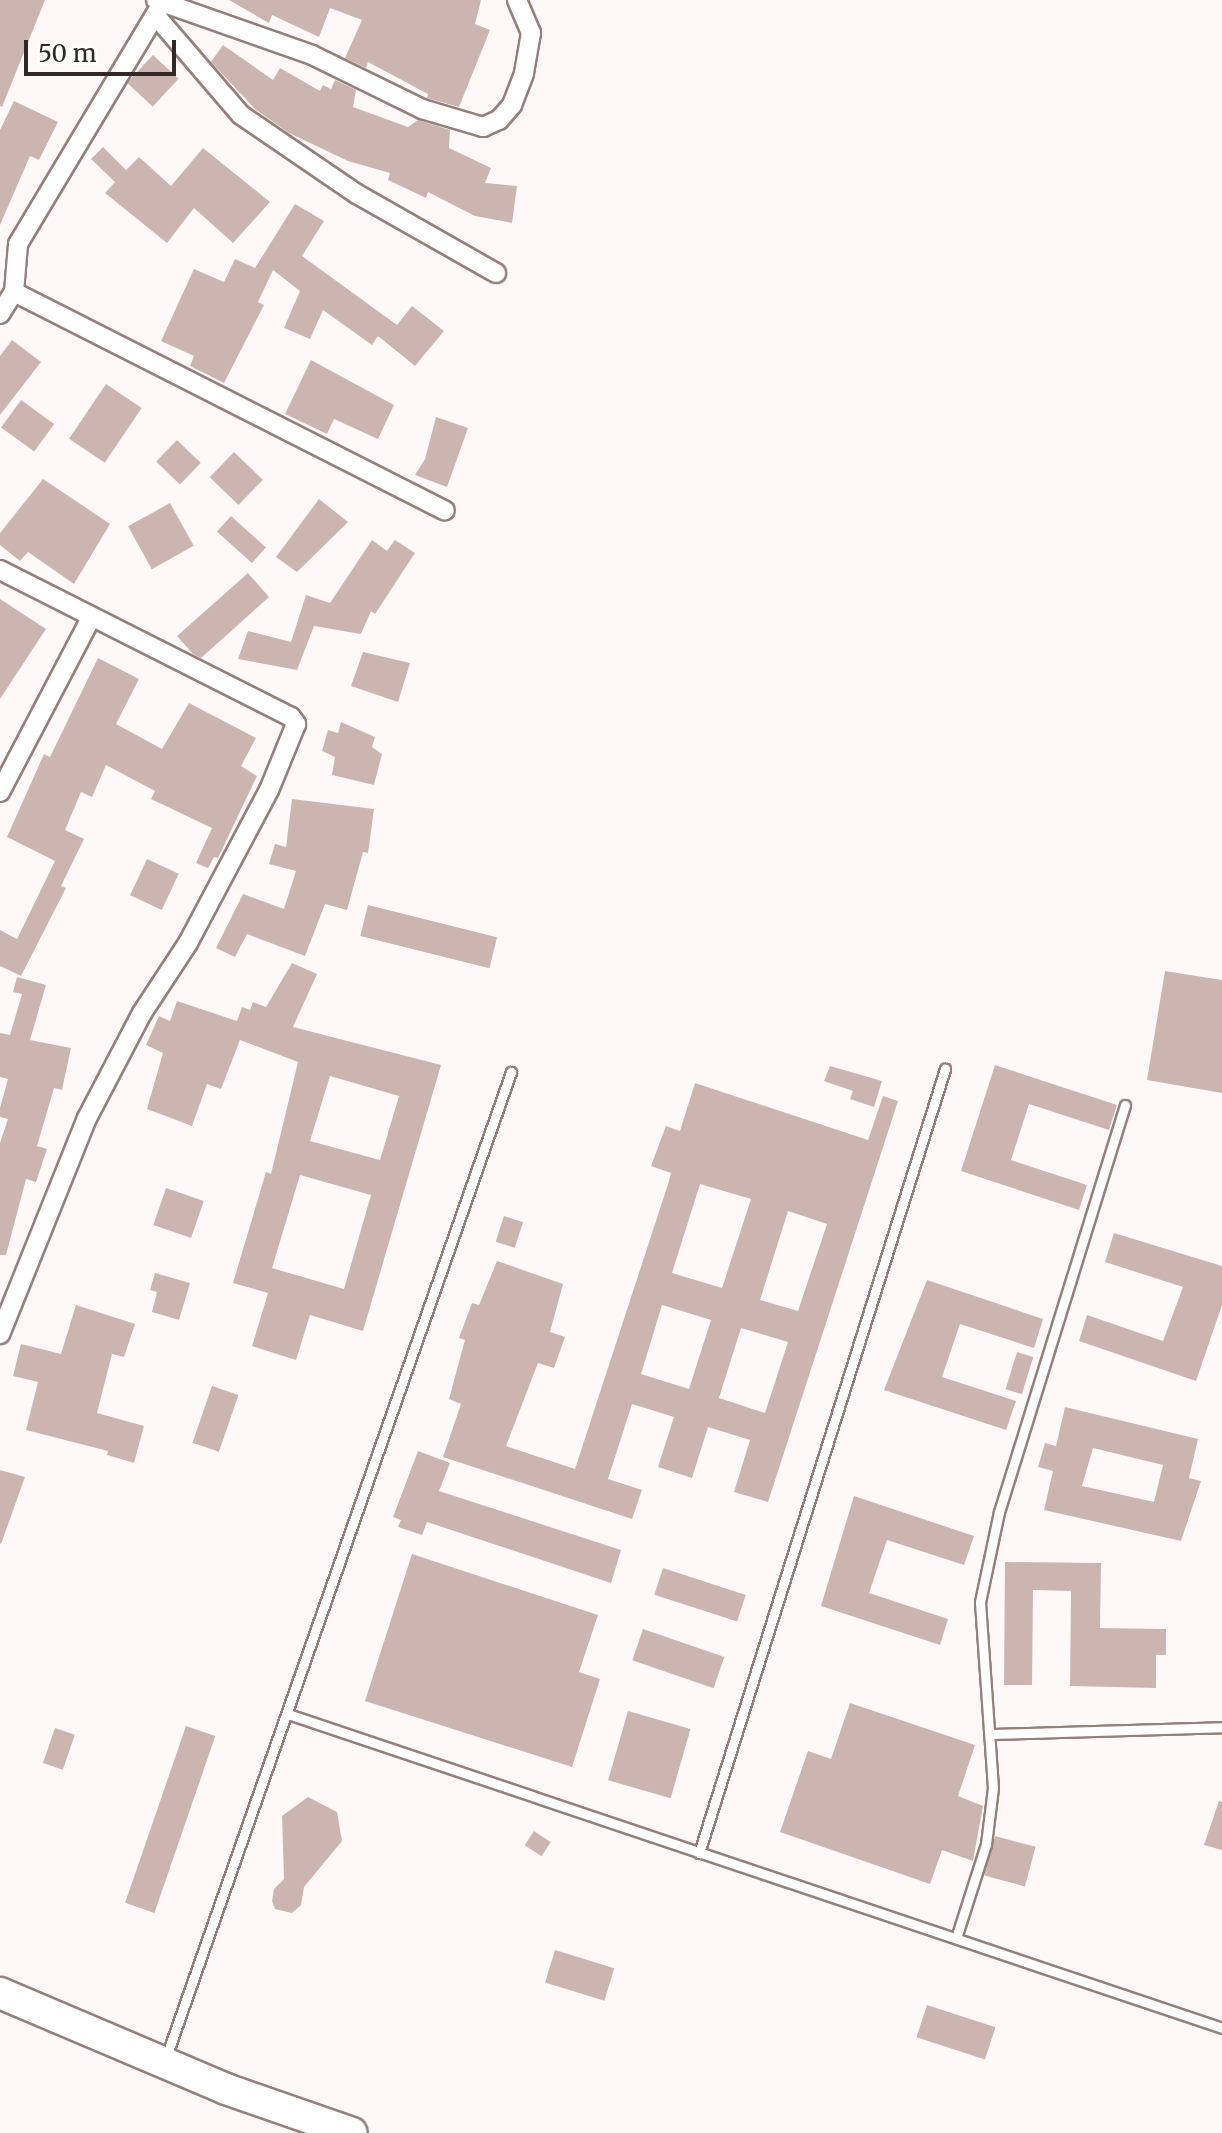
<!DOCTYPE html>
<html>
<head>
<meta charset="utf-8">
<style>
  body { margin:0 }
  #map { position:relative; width:1222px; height:2133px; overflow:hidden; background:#fef9f8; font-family:Merriweather,serif }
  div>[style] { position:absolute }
  .building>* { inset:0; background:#ccb5b1; transform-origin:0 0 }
  .roads { filter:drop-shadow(2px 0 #95807c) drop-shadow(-2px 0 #95807c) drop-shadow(0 2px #95807c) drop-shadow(0 -2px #95807c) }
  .service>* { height:9px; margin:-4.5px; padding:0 4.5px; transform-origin:4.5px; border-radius:4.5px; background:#fff }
  .minor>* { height:18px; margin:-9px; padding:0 9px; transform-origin:9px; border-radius:9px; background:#fff }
  .trunk>* { height:30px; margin:-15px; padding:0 15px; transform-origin:15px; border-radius:15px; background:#fff }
  span { translate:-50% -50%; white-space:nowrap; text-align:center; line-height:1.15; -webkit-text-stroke:7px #fff; paint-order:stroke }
  .scale { position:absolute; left:24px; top:40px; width:152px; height:36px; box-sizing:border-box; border:4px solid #312827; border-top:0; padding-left:10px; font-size:24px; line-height:28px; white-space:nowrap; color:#312827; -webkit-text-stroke:6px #fff; paint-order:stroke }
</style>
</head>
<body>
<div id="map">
  <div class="building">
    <i style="clip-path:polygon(0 0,45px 0,2px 107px,0 106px)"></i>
    <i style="clip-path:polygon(229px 0,481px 0,475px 24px,490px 30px,459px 107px,427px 98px,428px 94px,368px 62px,366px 68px,345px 58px,362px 20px,330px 8px,319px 37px,272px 15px,269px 23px)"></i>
    <i style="clip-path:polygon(223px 45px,273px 80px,280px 68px,320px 91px,323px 85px,331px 89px,335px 80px,356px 90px,353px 107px,408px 127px,418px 120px,450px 130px,449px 148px,491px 168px,485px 183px,517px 186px,512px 223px,475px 216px,428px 192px,426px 198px,388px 180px,390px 173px,348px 161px,289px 133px,256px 110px,211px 62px)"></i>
    <i style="left:153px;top:55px;width:35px;height:38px;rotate:43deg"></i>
    <i style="clip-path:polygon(14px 101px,58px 122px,39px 160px,30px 156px,0 225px,0 130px)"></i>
    <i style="clip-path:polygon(103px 147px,126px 170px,139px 157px,171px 186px,203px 148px,270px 202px,233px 243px,194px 208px,167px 243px,105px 193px,115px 182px,91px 159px)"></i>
    <i style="clip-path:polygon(295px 204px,324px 221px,302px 256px,397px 325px,412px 306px,444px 331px,415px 366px,378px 336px,372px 345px,323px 310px,310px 339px,284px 328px,300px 291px,273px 270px,258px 302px,264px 305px,224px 383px,190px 366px,194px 356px,161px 341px,194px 269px,224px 282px,235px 259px,255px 268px)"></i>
    <i style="clip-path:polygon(12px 340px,41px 362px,0 415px,0 356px)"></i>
    <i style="clip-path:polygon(311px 360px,394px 405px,378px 439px,334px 419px,327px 434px,285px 414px)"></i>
    <i style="left:106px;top:384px;width:43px;height:66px;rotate:34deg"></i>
    <i style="left:21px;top:400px;width:41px;height:34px;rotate:36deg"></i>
    <i style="clip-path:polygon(436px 417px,468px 428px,447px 487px,415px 475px,425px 459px)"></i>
    <i style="left:177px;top:440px;width:33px;height:30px;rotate:44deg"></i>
    <i style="left:234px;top:452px;width:40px;height:35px;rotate:44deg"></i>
    <i style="clip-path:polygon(43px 479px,110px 524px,74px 584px,28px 552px,20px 561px,0 545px,0 533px)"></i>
    <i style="clip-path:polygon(319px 499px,348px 522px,297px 572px,276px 557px)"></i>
    <i style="left:170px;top:503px;width:49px;height:48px;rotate:61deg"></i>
    <i style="left:231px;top:516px;width:47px;height:21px;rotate:42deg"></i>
    <i style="clip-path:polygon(372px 540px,387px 551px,395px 540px,415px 553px,375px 614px,371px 611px,361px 634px,314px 626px,297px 670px,238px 659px,248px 631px,291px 642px,306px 595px,330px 603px)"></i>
    <i style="clip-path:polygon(248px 573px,269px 597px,201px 658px,193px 654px,177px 636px)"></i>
    <i style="clip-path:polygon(0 599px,46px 629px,0 699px)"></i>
    <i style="clip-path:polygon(363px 652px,410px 663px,398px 702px,351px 686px)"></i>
    <i style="clip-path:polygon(98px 658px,139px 679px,116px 724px,162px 749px,189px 703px,256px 738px,241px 766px,257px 776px,218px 858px,214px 857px,208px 868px,196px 863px,212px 828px,151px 799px,155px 791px,106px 765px,92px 797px,81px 792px,65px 830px,84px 839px,61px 886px,66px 888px,21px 976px,0 966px,0 930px,17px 939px,55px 861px,7px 837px,44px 754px,50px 757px)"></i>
    <i style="clip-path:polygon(341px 722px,375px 737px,372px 747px,382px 754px,374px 785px,332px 775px,335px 757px,322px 751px,328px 730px,338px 733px)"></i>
    <i style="clip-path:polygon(292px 799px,374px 809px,368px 853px,363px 852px,347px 910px,325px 904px,305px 956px,247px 934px,235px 957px,216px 948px,243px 894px,284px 909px,296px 871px,269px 864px,275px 844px,286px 847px)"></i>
    <i style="left:147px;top:859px;width:35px;height:40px;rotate:25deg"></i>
    <i style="left:368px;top:905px;width:133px;height:32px;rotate:14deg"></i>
    <i style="clip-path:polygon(evenodd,292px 963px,317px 974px,293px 1027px,441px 1065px,363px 1331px,310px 1315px,296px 1360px,252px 1346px,268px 1293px,233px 1283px,266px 1172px,271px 1174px,298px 1062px,240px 1040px,221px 1089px,207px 1084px,192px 1126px,147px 1109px,163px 1053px,146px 1045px,159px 1016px,170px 1021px,177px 1001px,237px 1021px,242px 1007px,250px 1010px,253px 1002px,266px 1007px,292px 963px,330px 1076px,399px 1096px,380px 1160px,310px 1141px,330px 1076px,292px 963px,300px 1175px,371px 1195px,344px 1289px,272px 1268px,300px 1175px)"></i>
    <i style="clip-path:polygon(1165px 971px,1222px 980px,1222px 1093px,1147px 1080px)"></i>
    <i style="clip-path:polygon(17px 977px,46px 985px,30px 1040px,71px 1048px,62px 1090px,54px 1088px,37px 1146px,47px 1149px,36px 1182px,26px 1179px,6px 1255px,0 1255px,0 1143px,8px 1119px,0 1117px,0 1108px,8px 1079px,0 1077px,0 1033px,10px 1035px,22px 994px,13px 992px)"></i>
    <i style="clip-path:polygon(995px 1065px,1117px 1105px,1109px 1130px,1029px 1104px,1011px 1160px,1087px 1185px,1079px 1210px,961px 1171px)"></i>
    <i style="clip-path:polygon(830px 1066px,882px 1081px,874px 1107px,850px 1099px,853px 1091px,824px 1081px)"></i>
    <i style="clip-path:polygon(evenodd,695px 1083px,868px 1140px,883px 1096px,898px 1101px,768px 1502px,734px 1492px,750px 1440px,708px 1427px,692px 1478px,658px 1467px,674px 1417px,632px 1404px,608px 1479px,642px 1490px,632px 1519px,443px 1457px,461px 1404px,449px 1399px,465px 1340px,459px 1338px,472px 1303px,479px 1305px,497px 1261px,563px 1284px,550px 1332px,565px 1337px,554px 1368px,538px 1363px,506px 1446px,575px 1469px,669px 1181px,671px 1173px,651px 1166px,666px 1126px,680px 1131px,695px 1083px,700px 1184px,751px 1199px,722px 1288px,672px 1273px,700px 1184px,695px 1083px,788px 1211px,827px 1224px,798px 1311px,760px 1300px,788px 1211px,695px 1083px,662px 1305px,711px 1320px,689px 1389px,641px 1374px,662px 1305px,695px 1083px,741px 1328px,788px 1342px,765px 1413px,719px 1398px,741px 1328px)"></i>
    <i style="left:166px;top:1188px;width:40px;height:39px;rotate:19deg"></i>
    <i style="left:504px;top:1216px;width:20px;height:27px;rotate:18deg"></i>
    <i style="clip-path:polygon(1114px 1233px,1222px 1266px,1222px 1305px,1196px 1381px,1079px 1341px,1087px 1315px,1163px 1341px,1183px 1287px,1105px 1262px)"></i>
    <i style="clip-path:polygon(155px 1273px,190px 1283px,179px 1320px,152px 1312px,157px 1292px,150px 1290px)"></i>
    <i style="clip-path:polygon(927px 1280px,1043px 1319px,1034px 1348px,960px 1324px,942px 1377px,1016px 1401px,1006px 1430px,884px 1390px)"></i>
    <i style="clip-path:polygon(76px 1305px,135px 1324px,124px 1357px,112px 1354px,97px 1413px,144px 1426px,134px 1463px,107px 1455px,108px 1451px,26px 1430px,38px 1382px,13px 1376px,21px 1344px,61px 1354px)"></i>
    <i style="left:1017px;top:1352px;width:17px;height:39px;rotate:17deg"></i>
    <i style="left:212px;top:1386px;width:28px;height:60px;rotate:19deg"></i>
    <i style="clip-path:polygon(evenodd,1065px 1407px,1198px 1439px,1189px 1478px,1201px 1481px,1181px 1541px,1044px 1510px,1053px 1471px,1038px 1467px,1045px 1443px,1056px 1446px,1065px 1407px,1093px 1448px,1163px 1465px,1154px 1502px,1082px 1486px,1093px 1448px)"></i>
    <i style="clip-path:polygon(418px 1451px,450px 1463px,439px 1491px,621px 1550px,611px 1583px,427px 1522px,422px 1535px,398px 1527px,401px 1520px,393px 1517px)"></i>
    <i style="clip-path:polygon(0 1470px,25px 1477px,1px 1544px,0 1543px)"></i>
    <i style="clip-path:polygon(854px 1496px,974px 1536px,964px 1565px,887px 1540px,869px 1593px,948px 1619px,940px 1645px,821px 1606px)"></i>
    <i style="clip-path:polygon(412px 1554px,598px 1615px,579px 1672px,600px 1679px,572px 1767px,365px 1701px)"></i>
    <i style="clip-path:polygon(1005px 1562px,1101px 1563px,1100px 1628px,1166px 1629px,1166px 1655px,1156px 1655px,1156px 1688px,1070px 1686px,1071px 1591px,1033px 1590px,1032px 1685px,1004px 1685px)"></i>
    <i style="left:663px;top:1568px;width:87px;height:28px;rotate:18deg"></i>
    <i style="left:643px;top:1629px;width:86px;height:33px;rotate:19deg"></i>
    <i style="clip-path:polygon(850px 1703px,975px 1745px,958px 1796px,983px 1806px,973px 1861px,942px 1850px,930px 1884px,780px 1832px,808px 1751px,831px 1759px)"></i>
    <i style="left:628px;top:1711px;width:65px;height:72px;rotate:16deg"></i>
    <i style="left:186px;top:1726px;width:31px;height:187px;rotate:19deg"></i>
    <i style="left:55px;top:1728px;width:21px;height:37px;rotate:19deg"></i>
    <i style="clip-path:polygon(308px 1797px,337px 1812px,342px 1841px,304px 1887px,301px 1905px,292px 1913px,275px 1909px,272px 1901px,274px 1889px,284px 1879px,282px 1816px)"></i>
    <i style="clip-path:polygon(1219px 1801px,1222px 1802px,1222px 1850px,1204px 1845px)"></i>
    <i style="left:534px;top:1831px;width:20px;height:17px;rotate:33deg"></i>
    <i style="left:995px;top:1836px;width:42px;height:41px;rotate:15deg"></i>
    <i style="left:555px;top:1950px;width:62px;height:34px;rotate:17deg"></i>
    <i style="left:927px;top:2005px;width:72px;height:34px;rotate:18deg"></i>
  </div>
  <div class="roads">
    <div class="service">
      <i style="left:288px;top:1714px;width:985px;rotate:18.58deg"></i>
      <i style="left:992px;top:1734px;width:230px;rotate:-1.7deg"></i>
      <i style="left:699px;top:1853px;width:822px;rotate:-72.58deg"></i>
      <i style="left:957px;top:1935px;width:96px;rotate:-72.3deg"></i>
      <i style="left:986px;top:1844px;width:56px;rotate:-82.9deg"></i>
      <i style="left:993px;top:1788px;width:186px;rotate:-94deg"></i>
      <i style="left:980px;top:1602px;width:92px;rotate:-78.1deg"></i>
      <i style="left:999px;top:1512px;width:426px;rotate:-72.8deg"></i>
      <i style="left:165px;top:2060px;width:1047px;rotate:-70.7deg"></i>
    </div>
    <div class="minor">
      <i style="left:156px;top:0;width:165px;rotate:19.4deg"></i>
      <i style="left:312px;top:55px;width:123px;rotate:26.1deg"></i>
      <i style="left:422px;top:109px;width:64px;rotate:16.4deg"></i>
      <i style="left:483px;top:127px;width:17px;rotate:-24deg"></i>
      <i style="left:499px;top:120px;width:20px;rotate:-49deg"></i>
      <i style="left:512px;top:105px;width:34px;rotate:-69deg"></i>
      <i style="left:524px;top:73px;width:41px;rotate:-80.1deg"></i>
      <i style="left:531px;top:33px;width:36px;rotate:-113deg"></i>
      <i style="left:156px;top:16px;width:130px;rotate:49.4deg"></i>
      <i style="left:241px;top:115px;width:140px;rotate:34.3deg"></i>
      <i style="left:357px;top:194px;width:160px;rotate:29.6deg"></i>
      <i style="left:14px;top:292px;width:483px;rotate:26.9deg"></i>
      <i style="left:0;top:314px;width:26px;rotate:-58deg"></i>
      <i style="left:14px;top:292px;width:48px;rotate:-85.2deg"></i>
      <i style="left:18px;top:244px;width:279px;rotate:-59.1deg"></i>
      <i style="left:0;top:570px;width:326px;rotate:26.8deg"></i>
      <i style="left:291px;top:717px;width:9px;rotate:54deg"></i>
      <i style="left:296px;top:724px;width:71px;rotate:112.2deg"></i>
      <i style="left:269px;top:790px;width:173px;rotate:117.9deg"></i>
      <i style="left:188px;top:943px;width:84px;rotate:123.3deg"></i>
      <i style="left:142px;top:1013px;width:119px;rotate:117.6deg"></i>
      <i style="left:87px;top:1118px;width:233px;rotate:111.9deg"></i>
      <i style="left:0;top:792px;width:194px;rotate:-62.4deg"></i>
    </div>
    <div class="trunk">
      <i style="left:0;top:1993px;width:246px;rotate:23deg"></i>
      <i style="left:226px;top:2089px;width:133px;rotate:19.2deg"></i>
    </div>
  </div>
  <div class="scale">50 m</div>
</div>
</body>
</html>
